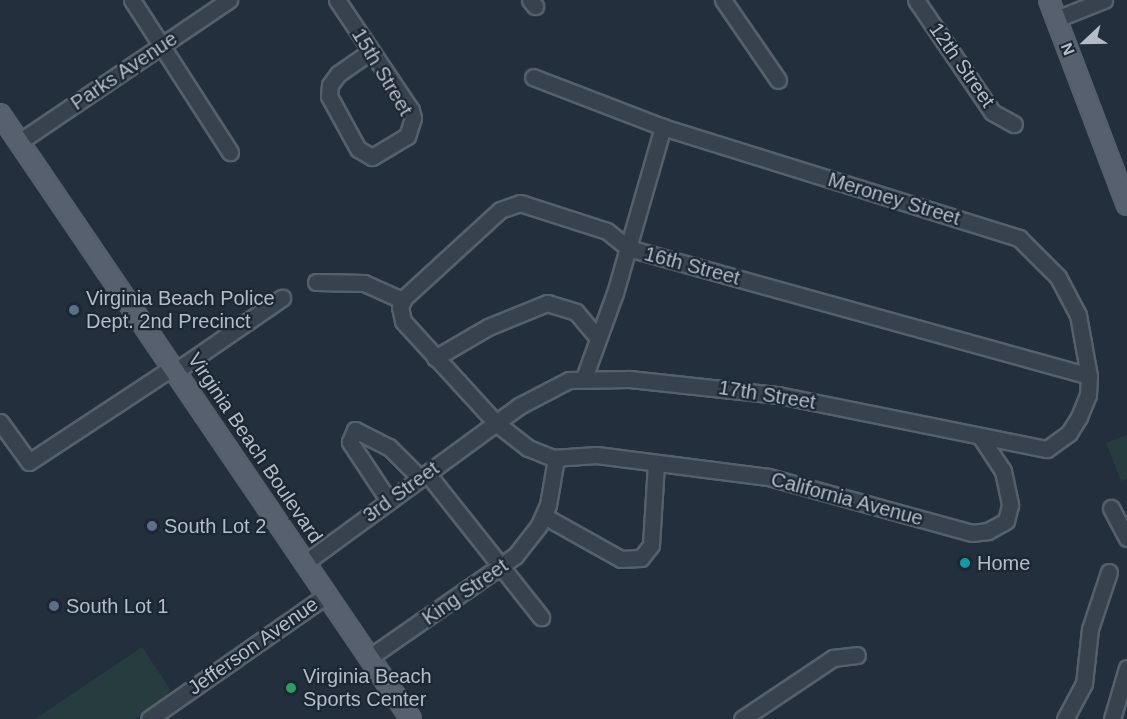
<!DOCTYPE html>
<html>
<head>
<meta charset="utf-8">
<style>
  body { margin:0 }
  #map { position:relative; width:1127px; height:719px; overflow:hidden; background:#242f3e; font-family:Helvetica,sans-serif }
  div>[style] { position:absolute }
  .green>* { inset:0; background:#263c3f }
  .roads { filter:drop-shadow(2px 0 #565f6c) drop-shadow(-2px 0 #565f6c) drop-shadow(0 2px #565f6c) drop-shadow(0 -2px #565f6c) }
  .minor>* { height:15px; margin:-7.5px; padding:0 7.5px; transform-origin:7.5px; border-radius:7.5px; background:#38414e }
  .major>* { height:18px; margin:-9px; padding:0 9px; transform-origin:9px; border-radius:9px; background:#56606e }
  .dots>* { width:16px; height:16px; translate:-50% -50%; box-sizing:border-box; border:3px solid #1d2633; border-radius:50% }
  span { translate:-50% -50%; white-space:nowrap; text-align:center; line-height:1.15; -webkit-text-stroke:4.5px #1d2633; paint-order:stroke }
  .street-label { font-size:20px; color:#b4bcc9 }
  .poi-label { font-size:20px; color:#b4bcc9 }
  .left { translate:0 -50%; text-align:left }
  .north { position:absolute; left:1055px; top:12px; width:60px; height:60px; -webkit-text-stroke:4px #1d2633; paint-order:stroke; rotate:248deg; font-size:16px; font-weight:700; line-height:24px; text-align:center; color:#b4bcc9 }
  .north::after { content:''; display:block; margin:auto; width:21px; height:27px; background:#b4bcc9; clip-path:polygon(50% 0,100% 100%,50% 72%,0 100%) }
</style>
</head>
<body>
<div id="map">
  <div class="green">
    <i style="clip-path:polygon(1127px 435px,1127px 479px,1121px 481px,1106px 443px)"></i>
    <i style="clip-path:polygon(142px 647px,170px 689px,166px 698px,135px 719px,35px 719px)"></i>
  </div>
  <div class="roads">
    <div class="minor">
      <i style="left:132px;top:0;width:181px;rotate:57.2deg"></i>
      <i style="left:337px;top:0;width:133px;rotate:56.1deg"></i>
      <i style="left:411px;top:110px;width:8px;rotate:76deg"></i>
      <i style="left:413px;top:118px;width:19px;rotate:108deg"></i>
      <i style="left:407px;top:136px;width:41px;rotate:149deg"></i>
      <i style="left:372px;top:157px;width:16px;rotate:-150deg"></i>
      <i style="left:358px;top:149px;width:60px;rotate:-118.7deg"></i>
      <i style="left:329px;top:96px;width:11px;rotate:-85deg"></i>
      <i style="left:330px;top:85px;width:14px;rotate:-54deg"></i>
      <i style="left:338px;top:74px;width:40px;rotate:-34.9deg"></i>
      <i style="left:530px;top:0;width:8px;rotate:50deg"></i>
      <i style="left:723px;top:0;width:97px;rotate:55.5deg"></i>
      <i style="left:916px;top:0;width:135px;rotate:55.8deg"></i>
      <i style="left:992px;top:112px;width:25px;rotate:29deg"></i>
      <i style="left:1056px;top:19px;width:52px;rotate:-21.6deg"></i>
      <i style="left:19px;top:142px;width:254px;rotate:-34.1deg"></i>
      <i style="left:316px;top:282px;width:48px;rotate:1.2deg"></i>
      <i style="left:364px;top:283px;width:42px;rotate:24.1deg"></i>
      <i style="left:435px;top:358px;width:61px;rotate:-30.3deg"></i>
      <i style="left:488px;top:327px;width:64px;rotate:-22.1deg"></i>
      <i style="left:547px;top:303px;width:30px;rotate:17deg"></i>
      <i style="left:576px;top:312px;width:34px;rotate:50deg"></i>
      <i style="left:584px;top:378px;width:90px;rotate:-70deg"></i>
      <i style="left:615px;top:293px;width:173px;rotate:-73.9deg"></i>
      <i style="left:0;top:422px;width:49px;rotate:54.1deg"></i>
      <i style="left:29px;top:462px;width:165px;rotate:-33.4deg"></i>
      <i style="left:167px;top:371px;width:13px;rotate:-13deg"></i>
      <i style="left:180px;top:368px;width:124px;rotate:-34.5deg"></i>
      <i style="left:980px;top:436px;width:42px;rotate:56.7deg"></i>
      <i style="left:1003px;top:471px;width:35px;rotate:78deg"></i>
      <i style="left:1010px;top:505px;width:16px;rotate:104deg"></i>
      <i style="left:1006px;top:521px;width:21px;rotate:151deg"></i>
      <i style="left:988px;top:531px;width:16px;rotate:173deg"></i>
      <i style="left:972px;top:533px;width:212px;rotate:-164.6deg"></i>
      <i style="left:768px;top:477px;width:173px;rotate:-172.7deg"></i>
      <i style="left:596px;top:455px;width:43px;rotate:176deg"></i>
      <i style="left:553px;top:458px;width:27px;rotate:-158deg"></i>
      <i style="left:528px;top:448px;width:41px;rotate:-142deg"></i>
      <i style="left:496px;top:423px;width:138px;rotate:-132.4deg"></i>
      <i style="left:403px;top:321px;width:14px;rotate:-102deg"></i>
      <i style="left:400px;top:307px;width:10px;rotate:-66deg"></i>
      <i style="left:404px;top:298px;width:130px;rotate:-42.5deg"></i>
      <i style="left:500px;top:210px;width:21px;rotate:-19deg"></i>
      <i style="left:520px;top:203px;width:91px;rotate:17.8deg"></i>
      <i style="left:607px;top:231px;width:27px;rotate:39deg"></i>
      <i style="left:628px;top:248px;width:478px;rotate:15.5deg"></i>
      <i style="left:389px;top:501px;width:71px;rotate:-123.5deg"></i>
      <i style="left:350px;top:442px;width:13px;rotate:-67deg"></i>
      <i style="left:355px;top:430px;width:38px;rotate:27deg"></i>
      <i style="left:389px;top:447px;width:40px;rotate:45deg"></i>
      <i style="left:417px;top:475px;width:13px;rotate:9deg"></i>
      <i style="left:430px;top:477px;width:179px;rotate:51.6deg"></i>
      <i style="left:1111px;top:508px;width:34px;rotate:62deg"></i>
      <i style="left:544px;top:516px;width:88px;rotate:29.2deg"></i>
      <i style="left:621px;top:559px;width:20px;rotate:-3deg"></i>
      <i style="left:641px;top:558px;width:16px;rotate:-52deg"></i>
      <i style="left:651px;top:545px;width:82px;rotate:-86.5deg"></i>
      <i style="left:306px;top:562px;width:264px;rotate:-36.2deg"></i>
      <i style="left:519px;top:406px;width:56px;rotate:-27.5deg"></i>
      <i style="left:569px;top:380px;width:61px;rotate:-0.9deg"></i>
      <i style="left:630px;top:379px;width:149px;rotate:6.2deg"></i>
      <i style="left:778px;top:395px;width:274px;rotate:11.4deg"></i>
      <i style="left:1047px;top:449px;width:27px;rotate:-36deg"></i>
      <i style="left:1069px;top:433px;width:19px;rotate:-58deg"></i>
      <i style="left:1079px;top:417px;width:24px;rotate:-68deg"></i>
      <i style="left:1088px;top:395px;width:19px;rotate:-87deg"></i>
      <i style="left:1089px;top:376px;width:62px;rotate:-100.2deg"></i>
      <i style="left:1078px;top:315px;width:43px;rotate:-117.8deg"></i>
      <i style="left:1058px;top:277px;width:55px;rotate:-135deg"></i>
      <i style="left:1019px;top:238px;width:373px;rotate:-162.7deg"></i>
      <i style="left:663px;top:127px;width:139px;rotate:-159deg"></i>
      <i style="left:370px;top:657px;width:177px;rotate:-34.9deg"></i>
      <i style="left:515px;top:556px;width:39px;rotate:-52deg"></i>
      <i style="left:539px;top:525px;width:22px;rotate:-66deg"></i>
      <i style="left:548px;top:505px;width:48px;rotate:-80.3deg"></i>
      <i style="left:149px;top:719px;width:218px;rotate:-34.9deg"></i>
      <i style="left:742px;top:719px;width:110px;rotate:-33.8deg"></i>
      <i style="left:833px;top:658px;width:24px;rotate:-7deg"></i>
      <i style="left:1065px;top:719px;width:40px;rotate:-62deg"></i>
      <i style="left:1084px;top:684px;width:55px;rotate:-83.8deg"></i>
      <i style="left:1090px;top:629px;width:60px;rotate:-71.6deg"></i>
      <i style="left:1112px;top:719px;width:53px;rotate:-73.6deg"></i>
    </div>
    <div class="major">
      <i style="left:1049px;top:0;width:219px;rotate:69.2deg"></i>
      <i style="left:0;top:114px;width:731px;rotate:55.81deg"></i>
    </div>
  </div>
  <div class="dots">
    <i style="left:74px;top:310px;background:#5c6f8a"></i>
    <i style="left:152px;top:526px;background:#5c6f8a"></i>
    <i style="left:965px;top:563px;background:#0f9aa8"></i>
    <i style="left:54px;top:606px;background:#5c6f8a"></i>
    <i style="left:291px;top:688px;background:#2e9e5b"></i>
  </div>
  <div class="street-label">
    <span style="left:962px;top:65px;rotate:55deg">12th Street</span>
    <span style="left:124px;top:71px;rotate:-34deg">Parks Avenue</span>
    <span style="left:382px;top:72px;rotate:59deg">15th Street</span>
    <span style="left:894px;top:199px;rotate:17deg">Meroney Street</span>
    <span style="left:692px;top:266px;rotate:15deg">16th Street</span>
    <span style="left:767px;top:395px;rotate:9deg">17th Street</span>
    <span style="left:255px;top:448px;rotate:56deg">Virginia Beach Boulevard</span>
    <span style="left:401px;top:492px;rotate:-36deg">3rd Street</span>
    <span style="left:847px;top:499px;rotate:15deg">California Avenue</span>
    <span style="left:465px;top:592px;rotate:-35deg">King Street</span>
    <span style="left:253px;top:646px;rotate:-35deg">Jefferson Avenue</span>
  </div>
  <div class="poi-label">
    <span class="left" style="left:86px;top:310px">Virginia Beach Police<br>Dept. 2nd Precinct</span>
    <span class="left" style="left:164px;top:526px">South Lot 2</span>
    <span class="left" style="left:977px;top:563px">Home</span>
    <span class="left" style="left:66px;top:606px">South Lot 1</span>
    <span class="left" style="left:303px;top:688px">Virginia Beach<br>Sports Center</span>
  </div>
  <div class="north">N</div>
</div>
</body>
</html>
